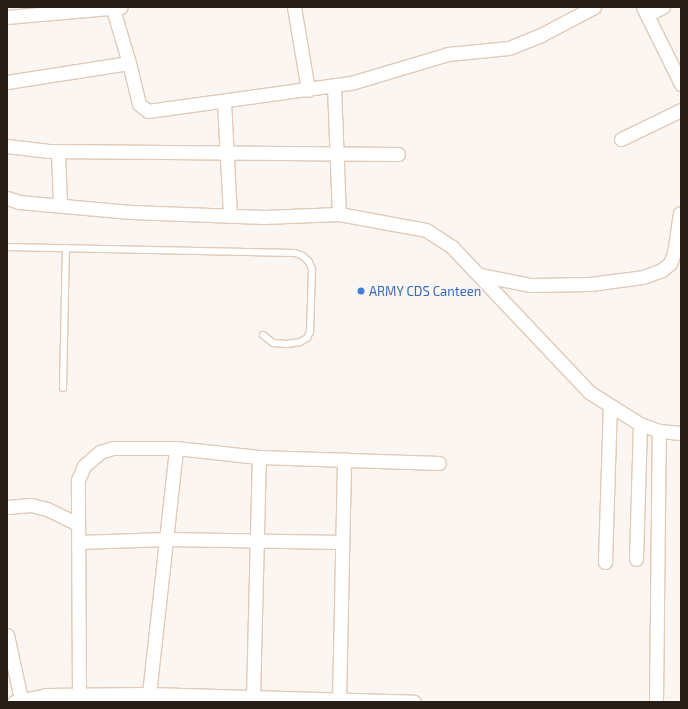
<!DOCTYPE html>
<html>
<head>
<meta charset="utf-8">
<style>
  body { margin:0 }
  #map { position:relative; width:688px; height:709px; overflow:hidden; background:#fbf6f2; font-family:"Exo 2",sans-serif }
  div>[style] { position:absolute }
  .roads { filter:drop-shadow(1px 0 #e1cab6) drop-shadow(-1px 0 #e1cab6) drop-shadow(0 1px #e1cab6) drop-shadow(0 -1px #e1cab6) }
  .service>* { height:6px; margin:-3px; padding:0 3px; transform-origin:3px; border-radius:3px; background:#fff }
  .minor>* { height:13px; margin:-6.5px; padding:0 6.5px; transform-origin:6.5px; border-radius:6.5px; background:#fff }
  .dots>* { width:11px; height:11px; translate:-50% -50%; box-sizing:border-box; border:2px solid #fbf6f2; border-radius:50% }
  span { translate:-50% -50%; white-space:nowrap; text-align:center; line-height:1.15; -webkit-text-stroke:3px #fbf6f2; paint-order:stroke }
  .shop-label { font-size:13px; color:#366cbe }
  .left { translate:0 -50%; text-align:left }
  .frame { position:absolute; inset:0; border:8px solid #281f18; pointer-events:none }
</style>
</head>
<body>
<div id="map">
  <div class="roads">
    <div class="service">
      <i style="left:7px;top:247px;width:288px;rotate:1.2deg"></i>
      <i style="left:295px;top:253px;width:9px;rotate:21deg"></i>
      <i style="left:303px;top:256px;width:8px;rotate:45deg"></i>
      <i style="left:309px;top:262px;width:8px;rotate:67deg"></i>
      <i style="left:312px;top:269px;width:63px;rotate:91.8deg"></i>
      <i style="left:310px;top:332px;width:7px;rotate:117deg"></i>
      <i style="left:307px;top:338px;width:8px;rotate:150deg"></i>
      <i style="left:300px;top:342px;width:13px;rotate:171deg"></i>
      <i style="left:287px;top:344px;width:14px;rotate:-176deg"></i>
      <i style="left:273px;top:343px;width:13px;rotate:-141deg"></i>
      <i style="left:63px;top:388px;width:140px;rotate:-88.8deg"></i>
    </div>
    <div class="minor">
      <i style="left:294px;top:7px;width:84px;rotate:80.4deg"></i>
      <i style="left:643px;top:7px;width:86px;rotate:63.7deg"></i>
      <i style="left:647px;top:15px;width:18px;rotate:-27deg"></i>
      <i style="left:7px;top:17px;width:114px;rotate:-5deg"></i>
      <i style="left:129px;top:63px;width:42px;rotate:76.3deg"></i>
      <i style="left:139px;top:104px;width:11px;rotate:38deg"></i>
      <i style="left:148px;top:111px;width:205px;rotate:-7.9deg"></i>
      <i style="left:351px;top:83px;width:101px;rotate:-16.6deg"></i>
      <i style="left:448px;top:54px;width:61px;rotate:-5.6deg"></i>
      <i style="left:509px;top:48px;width:35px;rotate:-22deg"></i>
      <i style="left:541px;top:35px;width:60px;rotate:-27.8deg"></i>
      <i style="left:7px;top:82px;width:123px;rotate:-8.9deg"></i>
      <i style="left:129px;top:63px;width:56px;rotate:-106.5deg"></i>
      <i style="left:334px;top:86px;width:128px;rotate:87.8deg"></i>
      <i style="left:224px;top:101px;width:115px;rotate:87deg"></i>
      <i style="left:621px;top:139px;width:67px;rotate:-25.8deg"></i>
      <i style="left:7px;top:146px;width:42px;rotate:6.8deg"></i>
      <i style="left:49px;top:151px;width:349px;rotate:0.5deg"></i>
      <i style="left:58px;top:152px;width:53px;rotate:87.8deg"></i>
      <i style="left:7px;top:198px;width:13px;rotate:18deg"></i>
      <i style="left:19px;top:202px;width:112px;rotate:5.1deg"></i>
      <i style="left:131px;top:212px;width:133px;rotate:2.2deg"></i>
      <i style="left:264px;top:217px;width:75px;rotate:-2.3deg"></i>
      <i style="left:339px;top:214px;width:88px;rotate:10.4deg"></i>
      <i style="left:426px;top:230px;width:31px;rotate:33deg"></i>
      <i style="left:452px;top:247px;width:199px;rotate:46.6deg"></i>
      <i style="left:589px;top:392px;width:60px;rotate:32.1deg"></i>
      <i style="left:640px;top:424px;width:20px;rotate:20deg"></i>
      <i style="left:659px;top:431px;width:22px;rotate:5deg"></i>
      <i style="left:480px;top:275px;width:52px;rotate:11.1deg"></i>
      <i style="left:531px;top:285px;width:59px;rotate:-1deg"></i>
      <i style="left:590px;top:284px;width:53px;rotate:-7.5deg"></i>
      <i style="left:643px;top:277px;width:20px;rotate:-20deg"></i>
      <i style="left:662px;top:270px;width:11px;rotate:-41deg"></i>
      <i style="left:670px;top:263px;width:11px;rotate:-68deg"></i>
      <i style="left:674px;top:253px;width:40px;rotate:-81.5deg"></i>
      <i style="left:7px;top:507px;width:24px;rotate:-5deg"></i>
      <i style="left:31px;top:505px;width:16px;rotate:14deg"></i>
      <i style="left:47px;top:509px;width:34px;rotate:26deg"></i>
      <i style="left:78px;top:542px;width:89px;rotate:-1.9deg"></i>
      <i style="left:167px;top:539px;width:175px;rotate:1deg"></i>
      <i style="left:636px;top:559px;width:135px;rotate:-88.3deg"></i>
      <i style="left:605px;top:562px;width:155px;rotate:-88.2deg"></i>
      <i style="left:7px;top:635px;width:66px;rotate:77.7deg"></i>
      <i style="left:149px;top:694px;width:247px;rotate:-83.7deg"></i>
      <i style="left:79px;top:695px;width:215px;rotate:-90.3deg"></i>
      <i style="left:78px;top:480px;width:15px;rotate:-67deg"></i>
      <i style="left:84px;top:466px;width:21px;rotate:-41deg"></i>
      <i style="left:100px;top:452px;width:14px;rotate:-17deg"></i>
      <i style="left:113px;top:448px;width:63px"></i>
      <i style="left:176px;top:448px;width:83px;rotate:6.2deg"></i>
      <i style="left:259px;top:457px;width:180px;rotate:1.9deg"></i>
      <i style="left:253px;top:698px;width:241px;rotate:-88.6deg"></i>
      <i style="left:339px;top:701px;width:242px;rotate:-88.8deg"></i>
      <i style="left:14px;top:702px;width:33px;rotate:-12deg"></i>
      <i style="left:46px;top:695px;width:103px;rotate:-0.6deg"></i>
      <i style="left:149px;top:694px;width:265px;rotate:1.7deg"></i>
      <i style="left:656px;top:702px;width:271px;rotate:-89.4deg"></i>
    </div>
  </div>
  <div class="dots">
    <i style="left:361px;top:291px;background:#3f7fe0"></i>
  </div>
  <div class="shop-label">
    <span class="left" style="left:369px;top:291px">ARMY CDS Canteen</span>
  </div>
  <div class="frame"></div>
</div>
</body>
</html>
